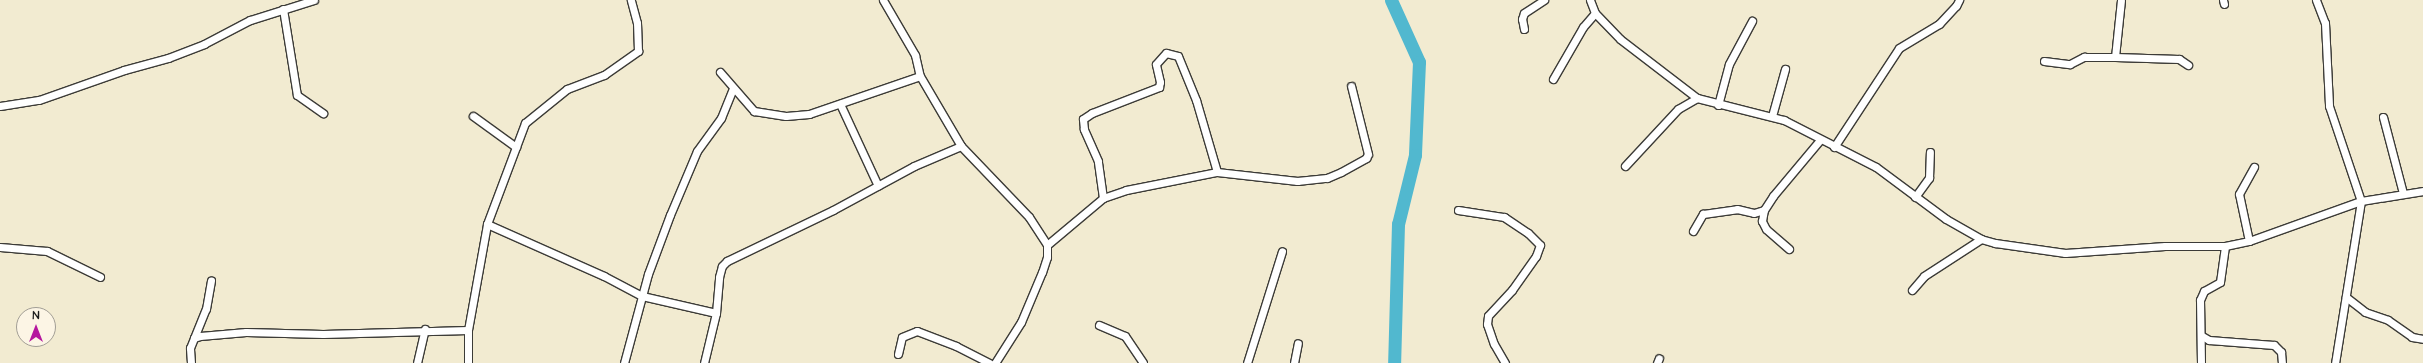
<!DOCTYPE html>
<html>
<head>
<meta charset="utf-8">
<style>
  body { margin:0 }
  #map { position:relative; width:2423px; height:363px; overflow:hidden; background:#f2ebd1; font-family:"Architects Daughter",sans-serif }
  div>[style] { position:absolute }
  .river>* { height:13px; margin:-6.5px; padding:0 6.5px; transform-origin:6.5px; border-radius:6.5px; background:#51b8cf }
  .roads { filter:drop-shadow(1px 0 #3c3b37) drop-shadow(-1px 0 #3c3b37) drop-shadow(0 1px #3c3b37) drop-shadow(0 -1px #3c3b37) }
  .street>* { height:7px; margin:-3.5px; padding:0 3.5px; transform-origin:3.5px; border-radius:3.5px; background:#fff }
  span { translate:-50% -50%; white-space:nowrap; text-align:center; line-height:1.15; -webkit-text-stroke:3.5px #fcf5e5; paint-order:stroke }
  .north { position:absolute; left:16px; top:307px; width:40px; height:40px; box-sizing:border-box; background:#fcf5e5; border:1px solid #a29e95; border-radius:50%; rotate:0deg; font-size:11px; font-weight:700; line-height:16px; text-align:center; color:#1c1c1c }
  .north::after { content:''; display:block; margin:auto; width:14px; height:18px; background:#b5179e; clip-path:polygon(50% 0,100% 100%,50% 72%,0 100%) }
</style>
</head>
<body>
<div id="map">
  <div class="river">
    <i style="left:1391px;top:0;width:68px;rotate:65.7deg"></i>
    <i style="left:1419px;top:62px;width:93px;rotate:92.5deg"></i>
    <i style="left:1415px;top:155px;width:71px;rotate:103.8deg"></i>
    <i style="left:1398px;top:224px;width:139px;rotate:91.6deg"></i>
  </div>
  <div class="roads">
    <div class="street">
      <i style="left:883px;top:0;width:64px;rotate:59.8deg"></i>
      <i style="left:915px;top:55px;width:22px;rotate:77deg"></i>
      <i style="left:920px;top:76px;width:81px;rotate:59.6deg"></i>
      <i style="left:961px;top:146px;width:98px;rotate:46.2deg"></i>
      <i style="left:1029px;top:217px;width:33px;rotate:57deg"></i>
      <i style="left:1047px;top:245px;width:12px;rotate:90deg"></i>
      <i style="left:1047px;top:257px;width:16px;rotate:108deg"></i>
      <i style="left:1042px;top:272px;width:54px;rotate:112.8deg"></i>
      <i style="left:1021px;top:322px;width:49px;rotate:122.4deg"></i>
      <i style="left:1590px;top:0;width:14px;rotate:69deg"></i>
      <i style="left:1595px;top:13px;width:36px;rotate:46deg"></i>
      <i style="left:1620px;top:39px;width:97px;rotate:37.5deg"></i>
      <i style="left:1697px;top:98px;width:90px;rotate:14.2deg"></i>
      <i style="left:1784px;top:120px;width:103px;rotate:27.1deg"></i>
      <i style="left:1876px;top:167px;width:87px;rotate:36.6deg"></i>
      <i style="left:1946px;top:219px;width:40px;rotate:29.7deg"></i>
      <i style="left:1981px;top:239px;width:15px;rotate:16deg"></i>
      <i style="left:1995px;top:243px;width:71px;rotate:8.1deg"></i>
      <i style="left:2065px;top:253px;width:100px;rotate:-4deg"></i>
      <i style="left:2165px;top:246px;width:60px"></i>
      <i style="left:2225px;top:246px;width:25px;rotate:-12deg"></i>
      <i style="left:2249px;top:241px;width:119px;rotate:-19.7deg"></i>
      <i style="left:2361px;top:201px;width:63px;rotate:-9.2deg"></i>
      <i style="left:2223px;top:0;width:4px;rotate:76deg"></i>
      <i style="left:2316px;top:0;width:25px;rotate:69deg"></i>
      <i style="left:2325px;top:23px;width:83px;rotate:87.2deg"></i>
      <i style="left:2329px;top:106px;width:100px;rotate:71.4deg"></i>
      <i style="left:2361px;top:201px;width:164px;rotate:99.1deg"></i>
      <i style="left:283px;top:9px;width:87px;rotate:80.8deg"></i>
      <i style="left:297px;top:95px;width:32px;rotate:35deg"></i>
      <i style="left:1524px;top:29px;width:10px;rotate:-101deg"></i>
      <i style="left:1522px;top:19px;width:6px;rotate:-72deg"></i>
      <i style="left:1524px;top:13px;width:24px;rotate:-33deg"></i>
      <i style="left:2115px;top:57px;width:57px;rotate:-84deg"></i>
      <i style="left:2044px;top:61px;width:26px;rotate:7deg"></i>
      <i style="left:2070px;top:64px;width:16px;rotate:-27deg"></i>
      <i style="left:2084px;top:57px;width:31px"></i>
      <i style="left:2115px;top:57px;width:64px;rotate:1.8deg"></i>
      <i style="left:2179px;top:59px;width:11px;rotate:34deg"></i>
      <i style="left:720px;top:72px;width:52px;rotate:48.9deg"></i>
      <i style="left:754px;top:111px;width:32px;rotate:9deg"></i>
      <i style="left:786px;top:116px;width:23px;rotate:-5deg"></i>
      <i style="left:809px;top:114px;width:117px;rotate:-18.9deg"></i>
      <i style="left:1553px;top:79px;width:60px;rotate:-60deg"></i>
      <i style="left:1583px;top:27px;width:18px;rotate:-49deg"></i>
      <i style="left:840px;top:104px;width:90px;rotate:65.1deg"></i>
      <i style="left:1718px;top:105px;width:42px;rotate:-75deg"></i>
      <i style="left:1729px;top:64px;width:49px;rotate:-61.9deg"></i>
      <i style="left:0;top:106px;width:39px;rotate:-9deg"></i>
      <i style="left:39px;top:100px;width:90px;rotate:-19.4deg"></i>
      <i style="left:124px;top:70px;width:46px;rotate:-15.3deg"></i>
      <i style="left:168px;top:58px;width:39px;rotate:-21deg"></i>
      <i style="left:204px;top:44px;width:52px;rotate:-27.6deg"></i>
      <i style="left:250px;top:20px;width:67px;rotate:-17.4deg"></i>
      <i style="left:473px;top:116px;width:53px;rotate:35.8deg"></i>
      <i style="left:1772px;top:116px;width:49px;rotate:-74.5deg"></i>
      <i style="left:2383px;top:117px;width:79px;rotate:75.3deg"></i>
      <i style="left:1834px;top:147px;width:118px;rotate:-56.7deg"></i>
      <i style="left:1899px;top:48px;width:47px;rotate:-31deg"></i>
      <i style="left:1939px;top:24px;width:25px;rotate:-47deg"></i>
      <i style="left:1956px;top:6px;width:7px;rotate:-63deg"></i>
      <i style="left:1625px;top:166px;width:78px;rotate:-47.1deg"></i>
      <i style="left:1678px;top:109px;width:22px;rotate:-30deg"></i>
      <i style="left:1915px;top:197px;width:24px;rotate:-54deg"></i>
      <i style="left:1929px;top:178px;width:26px;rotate:-88deg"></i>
      <i style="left:1103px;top:198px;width:37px;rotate:-98deg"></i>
      <i style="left:1098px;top:161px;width:35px;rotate:-114deg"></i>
      <i style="left:1084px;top:129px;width:10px;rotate:-96deg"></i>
      <i style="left:1083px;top:119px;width:11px;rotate:-34deg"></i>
      <i style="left:1092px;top:113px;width:72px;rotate:-21.2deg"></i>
      <i style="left:1159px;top:87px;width:5px;rotate:-79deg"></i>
      <i style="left:1160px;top:82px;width:18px;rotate:-103deg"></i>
      <i style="left:1156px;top:64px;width:15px;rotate:-48deg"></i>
      <i style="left:1166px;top:53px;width:12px;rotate:14deg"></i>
      <i style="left:1178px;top:56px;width:48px;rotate:67.8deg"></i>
      <i style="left:1196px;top:100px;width:75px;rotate:73.7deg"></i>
      <i style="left:1458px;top:210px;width:47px;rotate:8.7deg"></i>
      <i style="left:1504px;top:217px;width:29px;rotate:34deg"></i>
      <i style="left:1528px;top:233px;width:17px;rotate:45deg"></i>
      <i style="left:1540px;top:245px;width:12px;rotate:110deg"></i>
      <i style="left:1536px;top:256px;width:42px;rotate:125.2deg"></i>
      <i style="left:1512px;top:290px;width:35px;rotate:133deg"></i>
      <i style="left:1488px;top:316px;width:8px;rotate:97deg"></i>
      <i style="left:1487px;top:324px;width:21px;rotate:71deg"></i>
      <i style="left:1494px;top:344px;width:22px;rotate:60deg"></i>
      <i style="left:487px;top:224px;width:128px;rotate:24deg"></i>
      <i style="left:604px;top:276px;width:43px;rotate:27.8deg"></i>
      <i style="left:642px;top:296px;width:76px;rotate:12.9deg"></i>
      <i style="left:1693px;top:231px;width:20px;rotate:-60deg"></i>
      <i style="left:1703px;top:214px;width:34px;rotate:-8deg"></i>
      <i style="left:1737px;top:209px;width:17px;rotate:13deg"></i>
      <i style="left:1754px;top:213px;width:10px;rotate:-17deg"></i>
      <i style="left:2249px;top:241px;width:48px;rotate:-102deg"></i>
      <i style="left:2239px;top:194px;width:31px;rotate:-61deg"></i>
      <i style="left:1047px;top:245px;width:73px;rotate:-40deg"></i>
      <i style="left:1103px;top:198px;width:24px;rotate:-19deg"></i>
      <i style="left:1126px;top:190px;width:93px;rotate:-11.2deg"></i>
      <i style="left:1217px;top:172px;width:81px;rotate:6.4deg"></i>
      <i style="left:1297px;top:181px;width:30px;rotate:-6deg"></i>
      <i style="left:1327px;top:178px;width:15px;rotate:-23deg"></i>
      <i style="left:1341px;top:172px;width:29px;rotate:-29deg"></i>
      <i style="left:1366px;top:158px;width:4px;rotate:-63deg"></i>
      <i style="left:1368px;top:154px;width:70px;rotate:-104deg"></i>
      <i style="left:0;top:247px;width:47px;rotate:4.9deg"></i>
      <i style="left:47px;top:251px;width:59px;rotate:26.1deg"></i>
      <i style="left:1789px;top:249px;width:30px;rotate:-139deg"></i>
      <i style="left:1766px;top:229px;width:9px;rotate:-117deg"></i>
      <i style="left:1762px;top:221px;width:11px;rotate:-80deg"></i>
      <i style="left:1764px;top:210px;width:17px;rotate:-57deg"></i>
      <i style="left:1773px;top:196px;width:73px;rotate:-50deg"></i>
      <i style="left:1912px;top:290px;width:18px;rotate:-49deg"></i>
      <i style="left:1924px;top:276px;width:68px;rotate:-33deg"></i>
      <i style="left:2346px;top:297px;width:24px;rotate:38deg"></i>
      <i style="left:2365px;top:312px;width:24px;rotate:19deg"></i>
      <i style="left:2388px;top:320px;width:29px;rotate:35deg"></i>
      <i style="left:2412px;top:337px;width:11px;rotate:10deg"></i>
      <i style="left:1099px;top:325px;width:28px;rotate:23deg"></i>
      <i style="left:1125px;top:336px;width:32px;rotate:56deg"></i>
      <i style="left:2202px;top:336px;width:8px;rotate:30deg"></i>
      <i style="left:2209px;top:340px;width:65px;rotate:4.4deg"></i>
      <i style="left:2274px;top:345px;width:10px;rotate:45deg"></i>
      <i style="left:2281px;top:352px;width:11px;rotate:85deg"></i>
      <i style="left:194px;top:338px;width:31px;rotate:-68deg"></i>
      <i style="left:206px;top:309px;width:29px;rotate:-80deg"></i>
      <i style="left:898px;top:354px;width:17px;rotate:-77deg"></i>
      <i style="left:902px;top:337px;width:16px;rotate:-22deg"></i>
      <i style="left:917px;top:331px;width:42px;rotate:21deg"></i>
      <i style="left:956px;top:346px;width:38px;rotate:27deg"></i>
      <i style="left:191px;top:363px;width:15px;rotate:-94deg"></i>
      <i style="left:190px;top:348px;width:11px;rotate:-68deg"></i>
      <i style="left:194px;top:338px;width:6px;rotate:-18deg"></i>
      <i style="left:200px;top:336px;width:46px;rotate:-5deg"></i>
      <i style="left:246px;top:332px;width:77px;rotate:1.5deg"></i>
      <i style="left:323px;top:334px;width:145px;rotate:-1.6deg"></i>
      <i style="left:468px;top:330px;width:108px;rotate:-79.8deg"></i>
      <i style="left:487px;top:224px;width:108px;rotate:-69.4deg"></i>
      <i style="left:525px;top:123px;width:54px;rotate:-39deg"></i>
      <i style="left:567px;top:89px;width:40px;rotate:-21deg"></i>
      <i style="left:604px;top:75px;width:42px;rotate:-35.2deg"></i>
      <i style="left:638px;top:51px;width:28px;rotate:-92deg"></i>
      <i style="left:637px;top:23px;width:24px;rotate:-105deg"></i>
      <i style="left:417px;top:363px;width:35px;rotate:-77deg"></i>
      <i style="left:468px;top:363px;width:33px;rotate:-90deg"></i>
      <i style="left:624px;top:363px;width:92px;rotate:-74.9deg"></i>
      <i style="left:648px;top:274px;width:63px;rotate:-69.6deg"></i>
      <i style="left:670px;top:215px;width:69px;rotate:-67.1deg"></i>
      <i style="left:697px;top:151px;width:41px;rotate:-54deg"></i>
      <i style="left:721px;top:118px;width:32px;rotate:-68deg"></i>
      <i style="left:704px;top:363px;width:51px;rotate:-76.5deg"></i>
      <i style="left:716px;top:313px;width:36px;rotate:-85deg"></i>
      <i style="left:719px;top:277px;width:11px;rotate:-75deg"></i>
      <i style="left:722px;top:266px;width:7px;rotate:-45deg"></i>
      <i style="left:727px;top:261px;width:118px;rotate:-25.7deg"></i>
      <i style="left:833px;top:210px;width:92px;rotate:-28.5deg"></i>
      <i style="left:914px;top:166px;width:51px;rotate:-23.1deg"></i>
      <i style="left:1247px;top:363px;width:117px;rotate:-72.6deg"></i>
      <i style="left:1294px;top:363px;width:20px;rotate:-79deg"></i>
      <i style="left:1657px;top:363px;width:5px;rotate:-68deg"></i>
      <i style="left:2201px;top:363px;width:63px;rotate:-90.9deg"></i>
      <i style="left:2200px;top:300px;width:10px;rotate:-66deg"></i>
      <i style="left:2204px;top:291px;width:18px;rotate:-29deg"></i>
      <i style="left:2220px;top:282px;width:36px;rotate:-82deg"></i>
    </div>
  </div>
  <div class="north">N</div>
</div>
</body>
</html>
